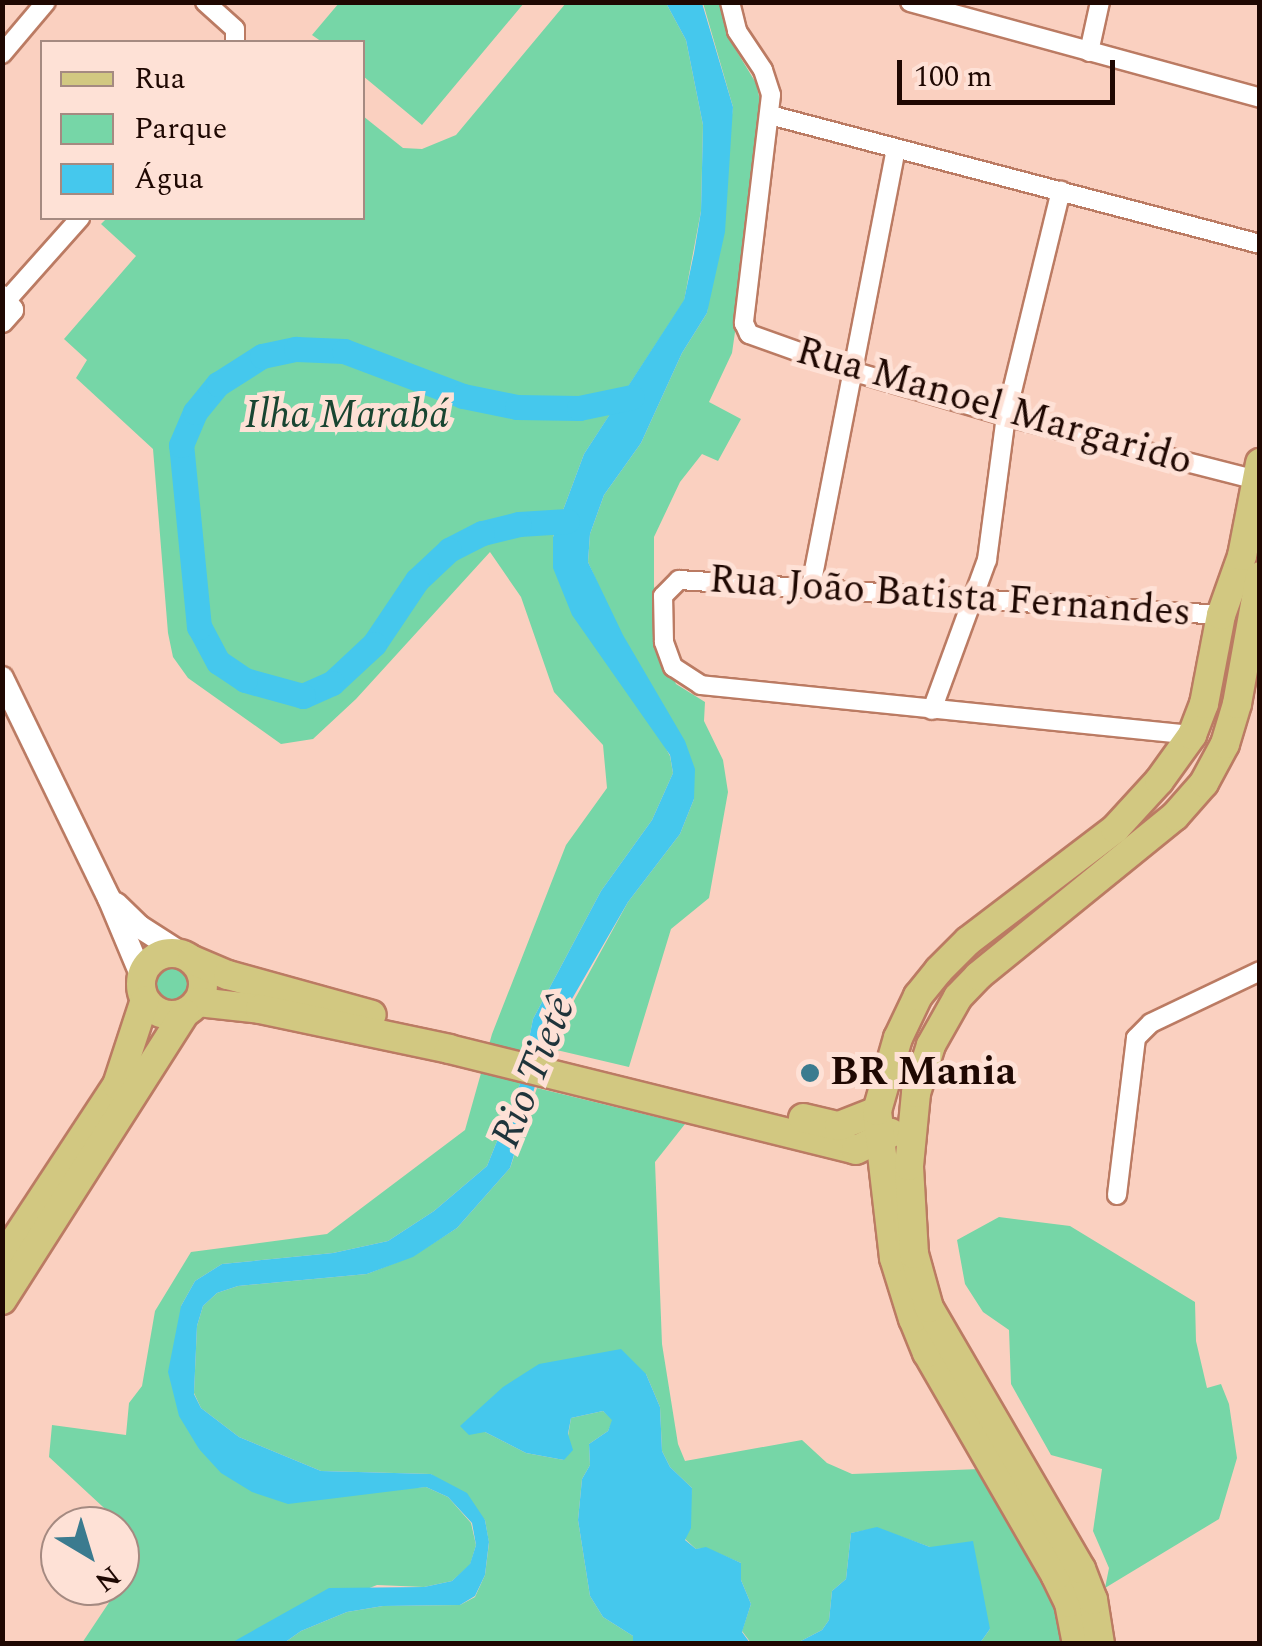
<!DOCTYPE html>
<html>
<head>
<meta charset="utf-8">
<style>
  body { margin:0 }
  #map { position:relative; width:1262px; height:1646px; overflow:hidden; background:#fad0c0; font-family:Spectral,serif }
  div>[style] { position:absolute }
  .green>* { inset:0; background:#76d6a7 }
  .round { border-radius:50% }
  .water>* { inset:0; background:#45c8ed }
  .river>* { height:25px; margin:-12.5px; padding:0 12.5px; transform-origin:12.5px; border-radius:12.5px; background:#45c8ed }
  .roads { filter:drop-shadow(2px 0 #bb7b63) drop-shadow(-2px 0 #bb7b63) drop-shadow(0 2px #bb7b63) drop-shadow(0 -2px #bb7b63) }
  .minor>* { height:18px; margin:-9px; padding:0 9px; transform-origin:9px; border-radius:9px; background:#fff }
  .tertiary>* { height:22px; margin:-11px; padding:0 11px; transform-origin:11px; border-radius:11px; background:#fff }
  .primary>* { height:28px; margin:-14px; padding:0 14px; transform-origin:14px; border-radius:14px; background:#d2c881 }
  .primary>.ring { margin:-14px; padding:0; box-sizing:content-box; background:none; border:28px solid #d2c881; border-radius:50% }
  .dots>* { width:28px; height:28px; translate:-50% -50%; box-sizing:border-box; border:5px solid #fee1d6; border-radius:50% }
  span { translate:-50% -50%; white-space:nowrap; text-align:center; line-height:1.15; -webkit-text-stroke:10px #fee1d6; paint-order:stroke }
  .street-label { font-size:40px; color:#1f0802 }
  .park-label { font-size:40px; color:#194531; font-style:italic }
  .poi-label { font-size:40px; color:#1f0802; font-weight:700 }
  .left { translate:0 -50%; text-align:left }
  .water-label { font-size:42px; color:#1f343b; font-style:italic }
  .frame { position:absolute; inset:0; border:5px solid #1f0802; pointer-events:none }
  .legend { position:absolute; left:40px; top:40px; width:325px; height:180px; box-sizing:border-box; background:#fee1d6; border:2px solid #a58a81; margin:0; padding:12px 18px; list-style:none; font-size:30px; color:#1f0802 }
  .legend li { display:flex; align-items:center; gap:20px; height:50px }
  .legend b { width:50px; border:2px solid #a58a81 }
  .north { position:absolute; left:40px; top:1506px; width:100px; height:100px; box-sizing:border-box; background:#fee1d6; border:2px solid #a58a81; border-radius:50%; rotate:142deg; font-size:28px; font-weight:700; line-height:40px; text-align:center; color:#1f0802 }
  .north::after { content:''; display:block; margin:auto; width:35px; height:45px; background:#3b7b8f; clip-path:polygon(50% 0,100% 100%,50% 72%,0 100%) }
  .scale { position:absolute; left:897px; top:60px; width:218px; height:45px; box-sizing:border-box; border:5px solid #1f0802; border-top:0; padding-left:12px; font-size:30px; line-height:35px; white-space:nowrap; color:#1f0802; -webkit-text-stroke:8px #fee1d6; paint-order:stroke }
</style>
</head>
<body>
<div id="map">
  <div class="green">
    <i style="clip-path:polygon(339px 3px,339px 2px,524px 3px,422px 125px,363px 76px,362px 42px,322px 42px,312px 35px)"></i>
    <i style="clip-path:polygon(566px 3px,666px 3px,686px 40px,703px 125px,701px 211px,684px 301px,584px 454px,553px 537px,670px 756px,673px 773px,652px 820px,601px 891px,533px 1019px,520px 1084px,487px 1166px,434px 1211px,388px 1241px,333px 1253px,222px 1264px,195px 1281px,181px 1306px,199px 1449px,398px 1489px,426px 1487px,448px 1497px,471px 1523px,476px 1545px,470px 1565px,452px 1581px,424px 1587px,377px 1585px,231px 1643px,82px 1643px,120px 1586px,129px 1531px,49px 1457px,52px 1425px,126px 1435px,129px 1403px,142px 1386px,155px 1311px,191px 1252px,327px 1234px,465px 1130px,492px 1034px,566px 845px,607px 788px,603px 745px,554px 692px,521px 597px,490px 552px,356px 699px,313px 739px,281px 744px,188px 678px,173px 657px,168px 633px,153px 449px,76px 378px,87px 360px,64px 339px,136px 256px,101px 224px,107px 218px,362px 218px,363px 116px,403px 148px,422px 149px,456px 135px)"></i>
    <i style="clip-path:polygon(703px 3px,721px 3px,728px 37px,756px 83px,765px 122px,732px 353px,709px 402px,741px 419px,718px 461px,702px 454px,680px 482px,654px 537px,654px 632px,676px 684px,705px 702px,704px 721px,723px 760px,728px 792px,709px 898px,671px 929px,629px 1067px,548px 1048px,628px 902px,680px 834px,694px 799px,588px 562px,590px 534px,604px 495px,641px 443px,682px 353px,707px 313px,733px 107px)"></i>
    <i class="round" style="left:154px;top:963px;width:42px;height:42px"></i>
    <i style="clip-path:polygon(537px 1088px,685px 1124px,655px 1162px,662px 1344px,678px 1444px,685px 1461px,802px 1440px,827px 1463px,852px 1474px,980px 1469px,1054px 1592px,1068px 1643px,980px 1643px,990px 1629px,930px 1547px,877px 1528px,851px 1533px,846px 1579px,832px 1591px,829px 1620px,822px 1630px,797px 1643px,751px 1643px,742px 1631px,751px 1604px,741px 1580px,741px 1563px,706px 1548px,696px 1549px,685px 1539px,692px 1488px,670px 1467px,662px 1451px,660px 1407px,646px 1374px,485px 1432px,526px 1453px,564px 1460px,571px 1418px,603px 1411px,613px 1420px,608px 1431px,589px 1444px,590px 1465px,582px 1479px,578px 1520px,590px 1596px,603px 1617px,633px 1636px,633px 1643px,284px 1643px,301px 1631px,347px 1612px,383px 1606px,460px 1605px,475px 1597px,485px 1575px,489px 1543px,485px 1520px,431px 1474px,321px 1471px,239px 1437px,201px 1408px,194px 1393px,197px 1326px,203px 1306px,217px 1293px,238px 1286px,367px 1274px,413px 1256px,457px 1228px,510px 1168px)"></i>
    <i style="clip-path:polygon(999px 1217px,1070px 1226px,1195px 1302px,1196px 1341px,1207px 1388px,1221px 1384px,1229px 1404px,1237px 1458px,1219px 1519px,1105px 1588px,1109px 1568px,1093px 1531px,1102px 1469px,1051px 1455px,1011px 1384px,1009px 1330px,983px 1312px,965px 1284px,957px 1240px)"></i>
  </div>
  <div class="water">
    <i style="clip-path:polygon(666px 3px,702px 3px,733px 107px,725px 232px,707px 313px,682px 353px,641px 443px,604px 495px,590px 534px,588px 562px,623px 635px,685px 741px,695px 769px,694px 799px,680px 834px,628px 902px,550px 1037px,510px 1168px,457px 1228px,413px 1257px,367px 1274px,238px 1286px,217px 1293px,203px 1306px,197px 1326px,194px 1394px,201px 1408px,239px 1437px,321px 1471px,431px 1474px,467px 1493px,485px 1520px,489px 1542px,485px 1575px,475px 1596px,460px 1605px,383px 1606px,347px 1612px,301px 1631px,284px 1643px,231px 1643px,329px 1588px,424px 1587px,452px 1581px,470px 1564px,476px 1545px,472px 1523px,448px 1497px,426px 1487px,288px 1504px,252px 1492px,221px 1473px,199px 1449px,179px 1416px,168px 1372px,181px 1306px,195px 1281px,222px 1264px,333px 1253px,388px 1241px,434px 1211px,487px 1166px,520px 1084px,533px 1019px,601px 891px,652px 820px,673px 773px,670px 755px,572px 615px,553px 568px,553px 537px,584px 454px,684px 300px,694px 253px,701px 211px,703px 125px,686px 40px)"></i>
    <i style="clip-path:polygon(621px 1349px,646px 1374px,660px 1407px,662px 1451px,670px 1467px,692px 1488px,691px 1528px,685px 1540px,696px 1549px,706px 1547px,741px 1563px,741px 1580px,751px 1604px,742px 1632px,750px 1643px,633px 1643px,633px 1636px,603px 1617px,590px 1596px,578px 1520px,582px 1479px,590px 1465px,589px 1444px,608px 1431px,612px 1420px,603px 1411px,571px 1418px,568px 1434px,573px 1450px,564px 1460px,526px 1453px,485px 1432px,469px 1435px,460px 1426px,503px 1387px,539px 1364px)"></i>
    <i style="clip-path:polygon(877px 1527px,930px 1547px,973px 1541px,990px 1629px,980px 1643px,797px 1643px,822px 1630px,829px 1620px,832px 1591px,846px 1579px,851px 1533px)"></i>
  </div>
  <div class="river">
    <i style="left:567px;top:521px;width:48px;rotate:176.4deg"></i>
    <i style="left:519px;top:524px;width:38px;rotate:166deg"></i>
    <i style="left:482px;top:533px;width:37px;rotate:153deg"></i>
    <i style="left:449px;top:550px;width:44px;rotate:136.8deg"></i>
    <i style="left:417px;top:580px;width:77px;rotate:123.9deg"></i>
    <i style="left:374px;top:644px;width:57px;rotate:137.1deg"></i>
    <i style="left:332px;top:683px;width:32px;rotate:156deg"></i>
    <i style="left:303px;top:696px;width:60px;rotate:-164.6deg"></i>
    <i style="left:245px;top:680px;width:32px;rotate:-146deg"></i>
    <i style="left:218px;top:662px;width:40px;rotate:-118deg"></i>
    <i style="left:199px;top:627px;width:183px;rotate:-95.6deg"></i>
    <i style="left:181px;top:445px;width:36px;rotate:-67deg"></i>
    <i style="left:195px;top:412px;width:36px;rotate:-51deg"></i>
    <i style="left:218px;top:384px;width:52px;rotate:-32.5deg"></i>
    <i style="left:262px;top:356px;width:35px;rotate:-12deg"></i>
    <i style="left:296px;top:349px;width:48px;rotate:2.4deg"></i>
    <i style="left:344px;top:351px;width:127px;rotate:20.7deg"></i>
    <i style="left:463px;top:396px;width:55px;rotate:11.5deg"></i>
    <i style="left:517px;top:407px;width:62px;rotate:0.9deg"></i>
    <i style="left:579px;top:408px;width:54px;rotate:-11.7deg"></i>
  </div>
  <div class="roads">
    <div class="minor">
      <i style="left:205px;top:2px;width:40px;rotate:42deg"></i>
      <i style="left:235px;top:29px;width:13px;rotate:90deg"></i>
      <i style="left:730px;top:2px;width:30px;rotate:76deg"></i>
      <i style="left:737px;top:31px;width:47px;rotate:56.3deg"></i>
      <i style="left:763px;top:70px;width:26px;rotate:72deg"></i>
      <i style="left:771px;top:95px;width:230px;rotate:96.8deg"></i>
      <i style="left:744px;top:323px;width:12px;rotate:66deg"></i>
      <i style="left:749px;top:334px;width:113px;rotate:19.7deg"></i>
      <i style="left:855px;top:372px;width:157px;rotate:16.2deg"></i>
      <i style="left:1006px;top:416px;width:256px;rotate:14.3deg"></i>
      <i style="left:910px;top:2px;width:363px;rotate:15.3deg"></i>
      <i style="left:1089px;top:52px;width:51px;rotate:-77.6deg"></i>
      <i style="left:2px;top:54px;width:68px;rotate:-49.8deg"></i>
      <i style="left:770px;top:115px;width:507px;rotate:14.75deg"></i>
      <i style="left:7px;top:300px;width:110px;rotate:-48.3deg"></i>
      <i style="left:811px;top:586px;width:444px;rotate:-79deg"></i>
      <i style="left:932px;top:710px;width:160px;rotate:-69.9deg"></i>
      <i style="left:987px;top:560px;width:145px;rotate:-82.5deg"></i>
      <i style="left:1006px;top:416px;width:232px;rotate:-76.3deg"></i>
      <i style="left:1192px;top:735px;width:494px;rotate:-174.2deg"></i>
      <i style="left:701px;top:685px;width:33px;rotate:-147deg"></i>
      <i style="left:673px;top:667px;width:27px;rotate:-110deg"></i>
      <i style="left:664px;top:642px;width:46px;rotate:-91.2deg"></i>
      <i style="left:663px;top:596px;width:23px;rotate:-45deg"></i>
      <i style="left:679px;top:580px;width:543px;rotate:3.69deg"></i>
      <i style="left:1117px;top:1195px;width:158px;rotate:-83.1deg"></i>
      <i style="left:1136px;top:1038px;width:21px;rotate:-45deg"></i>
      <i style="left:1151px;top:1023px;width:121px;rotate:-25.5deg"></i>
    </div>
    <div class="tertiary">
      <i style="left:2px;top:297px;width:16px;rotate:52deg"></i>
      <i style="left:12px;top:310px;width:15px;rotate:132deg"></i>
      <i style="left:2px;top:678px;width:245px;rotate:64.1deg"></i>
      <i style="left:109px;top:898px;width:86px;rotate:67.3deg"></i>
      <i style="left:116px;top:904px;width:33px;rotate:44deg"></i>
      <i style="left:140px;top:927px;width:50px;rotate:32.7deg"></i>
    </div>
    <div class="primary">
      <i class="ring" style="left:141px;top:953px;width:34px;height:34px"></i>
      <i style="left:192px;top:960px;width:39px;rotate:23deg"></i>
      <i style="left:228px;top:975px;width:149px;rotate:15.5deg"></i>
      <i style="left:198px;top:1002px;width:62px;rotate:6.4deg"></i>
      <i style="left:260px;top:1009px;width:193px;rotate:11.9deg"></i>
      <i style="left:449px;top:1049px;width:419px;rotate:13.9deg"></i>
      <i style="left:856px;top:1150px;width:39px;rotate:-26deg"></i>
      <i style="left:803px;top:1118px;width:37px;rotate:13deg"></i>
      <i style="left:839px;top:1126px;width:41px;rotate:-21.5deg"></i>
      <i style="left:2px;top:1260px;width:209px;rotate:-56.7deg"></i>
      <i style="left:117px;top:1085px;width:89px;rotate:-71.8deg"></i>
      <i style="left:2px;top:1300px;width:340px;rotate:-57.5deg"></i>
      <i style="left:1077px;top:1644px;width:42px;rotate:-101deg"></i>
      <i style="left:1069px;top:1603px;width:30px;rotate:-116deg"></i>
      <i style="left:1056px;top:1576px;width:258px;rotate:-120deg"></i>
      <i style="left:927px;top:1353px;width:37px;rotate:-112deg"></i>
      <i style="left:913px;top:1319px;width:64px;rotate:-107.3deg"></i>
      <i style="left:894px;top:1258px;width:148px;rotate:-96.6deg"></i>
      <i style="left:877px;top:1111px;width:76px;rotate:-74deg"></i>
      <i style="left:898px;top:1038px;width:47px;rotate:-64.5deg"></i>
      <i style="left:918px;top:996px;width:33px;rotate:-51deg"></i>
      <i style="left:939px;top:970px;width:41px;rotate:-45deg"></i>
      <i style="left:968px;top:941px;width:185px;rotate:-37.3deg"></i>
      <i style="left:1115px;top:829px;width:65px;rotate:-47.5deg"></i>
      <i style="left:1159px;top:781px;width:57px;rotate:-54.3deg"></i>
      <i style="left:1192px;top:735px;width:33px;rotate:-69deg"></i>
      <i style="left:1204px;top:704px;width:91px;rotate:-79.2deg"></i>
      <i style="left:1221px;top:615px;width:63px;rotate:-70.4deg"></i>
      <i style="left:1242px;top:556px;width:95px;rotate:-79deg"></i>
      <i style="left:1100px;top:1644px;width:45px;rotate:-99deg"></i>
      <i style="left:1093px;top:1600px;width:33px;rotate:-111deg"></i>
      <i style="left:1081px;top:1569px;width:302px;rotate:-120.2deg"></i>
      <i style="left:929px;top:1308px;width:56px;rotate:-105.5deg"></i>
      <i style="left:914px;top:1254px;width:88px;rotate:-93.3deg"></i>
      <i style="left:909px;top:1166px;width:73px;rotate:-84.5deg"></i>
      <i style="left:916px;top:1093px;width:50px;rotate:-72.6deg"></i>
      <i style="left:931px;top:1045px;width:55px;rotate:-60.6deg"></i>
      <i style="left:958px;top:997px;width:29px;rotate:-46deg"></i>
      <i style="left:978px;top:976px;width:254px;rotate:-39.1deg"></i>
      <i style="left:1175px;top:816px;width:44px;rotate:-48.7deg"></i>
      <i style="left:1204px;top:783px;width:44px;rotate:-61.7deg"></i>
      <i style="left:1225px;top:744px;width:42px;rotate:-73.3deg"></i>
      <i style="left:1237px;top:704px;width:130px;rotate:-79.8deg"></i>
    </div>
  </div>
  <div class="dots">
    <i style="left:810px;top:1073px;background:#3b7b8f"></i>
  </div>
  <div class="street-label">
    <span style="left:994px;top:407px;rotate:16deg">Rua Manoel Margarido</span>
    <span style="left:950px;top:597px;rotate:4deg">Rua João Batista Fernandes</span>
  </div>
  <div class="park-label">
    <span style="left:347px;top:416px">Ilha Marabá</span>
  </div>
  <div class="poi-label">
    <span class="left" style="left:830px;top:1073px">BR Mania</span>
  </div>
  <div class="water-label">
    <span style="left:534px;top:1072px;rotate:-68deg">Rio Tietê</span>
  </div>
  <div class="frame"></div>
  <ul class="legend">
  <li><b style="height:12px;background:#d2c881"></b>Rua</li>
  <li><b style="height:28px;background:#76d6a7"></b>Parque</li>
  <li><b style="height:28px;background:#45c8ed"></b>Água</li>
  </ul>
  <div class="north">N</div>
  <div class="scale">100 m</div>
</div>
</body>
</html>
